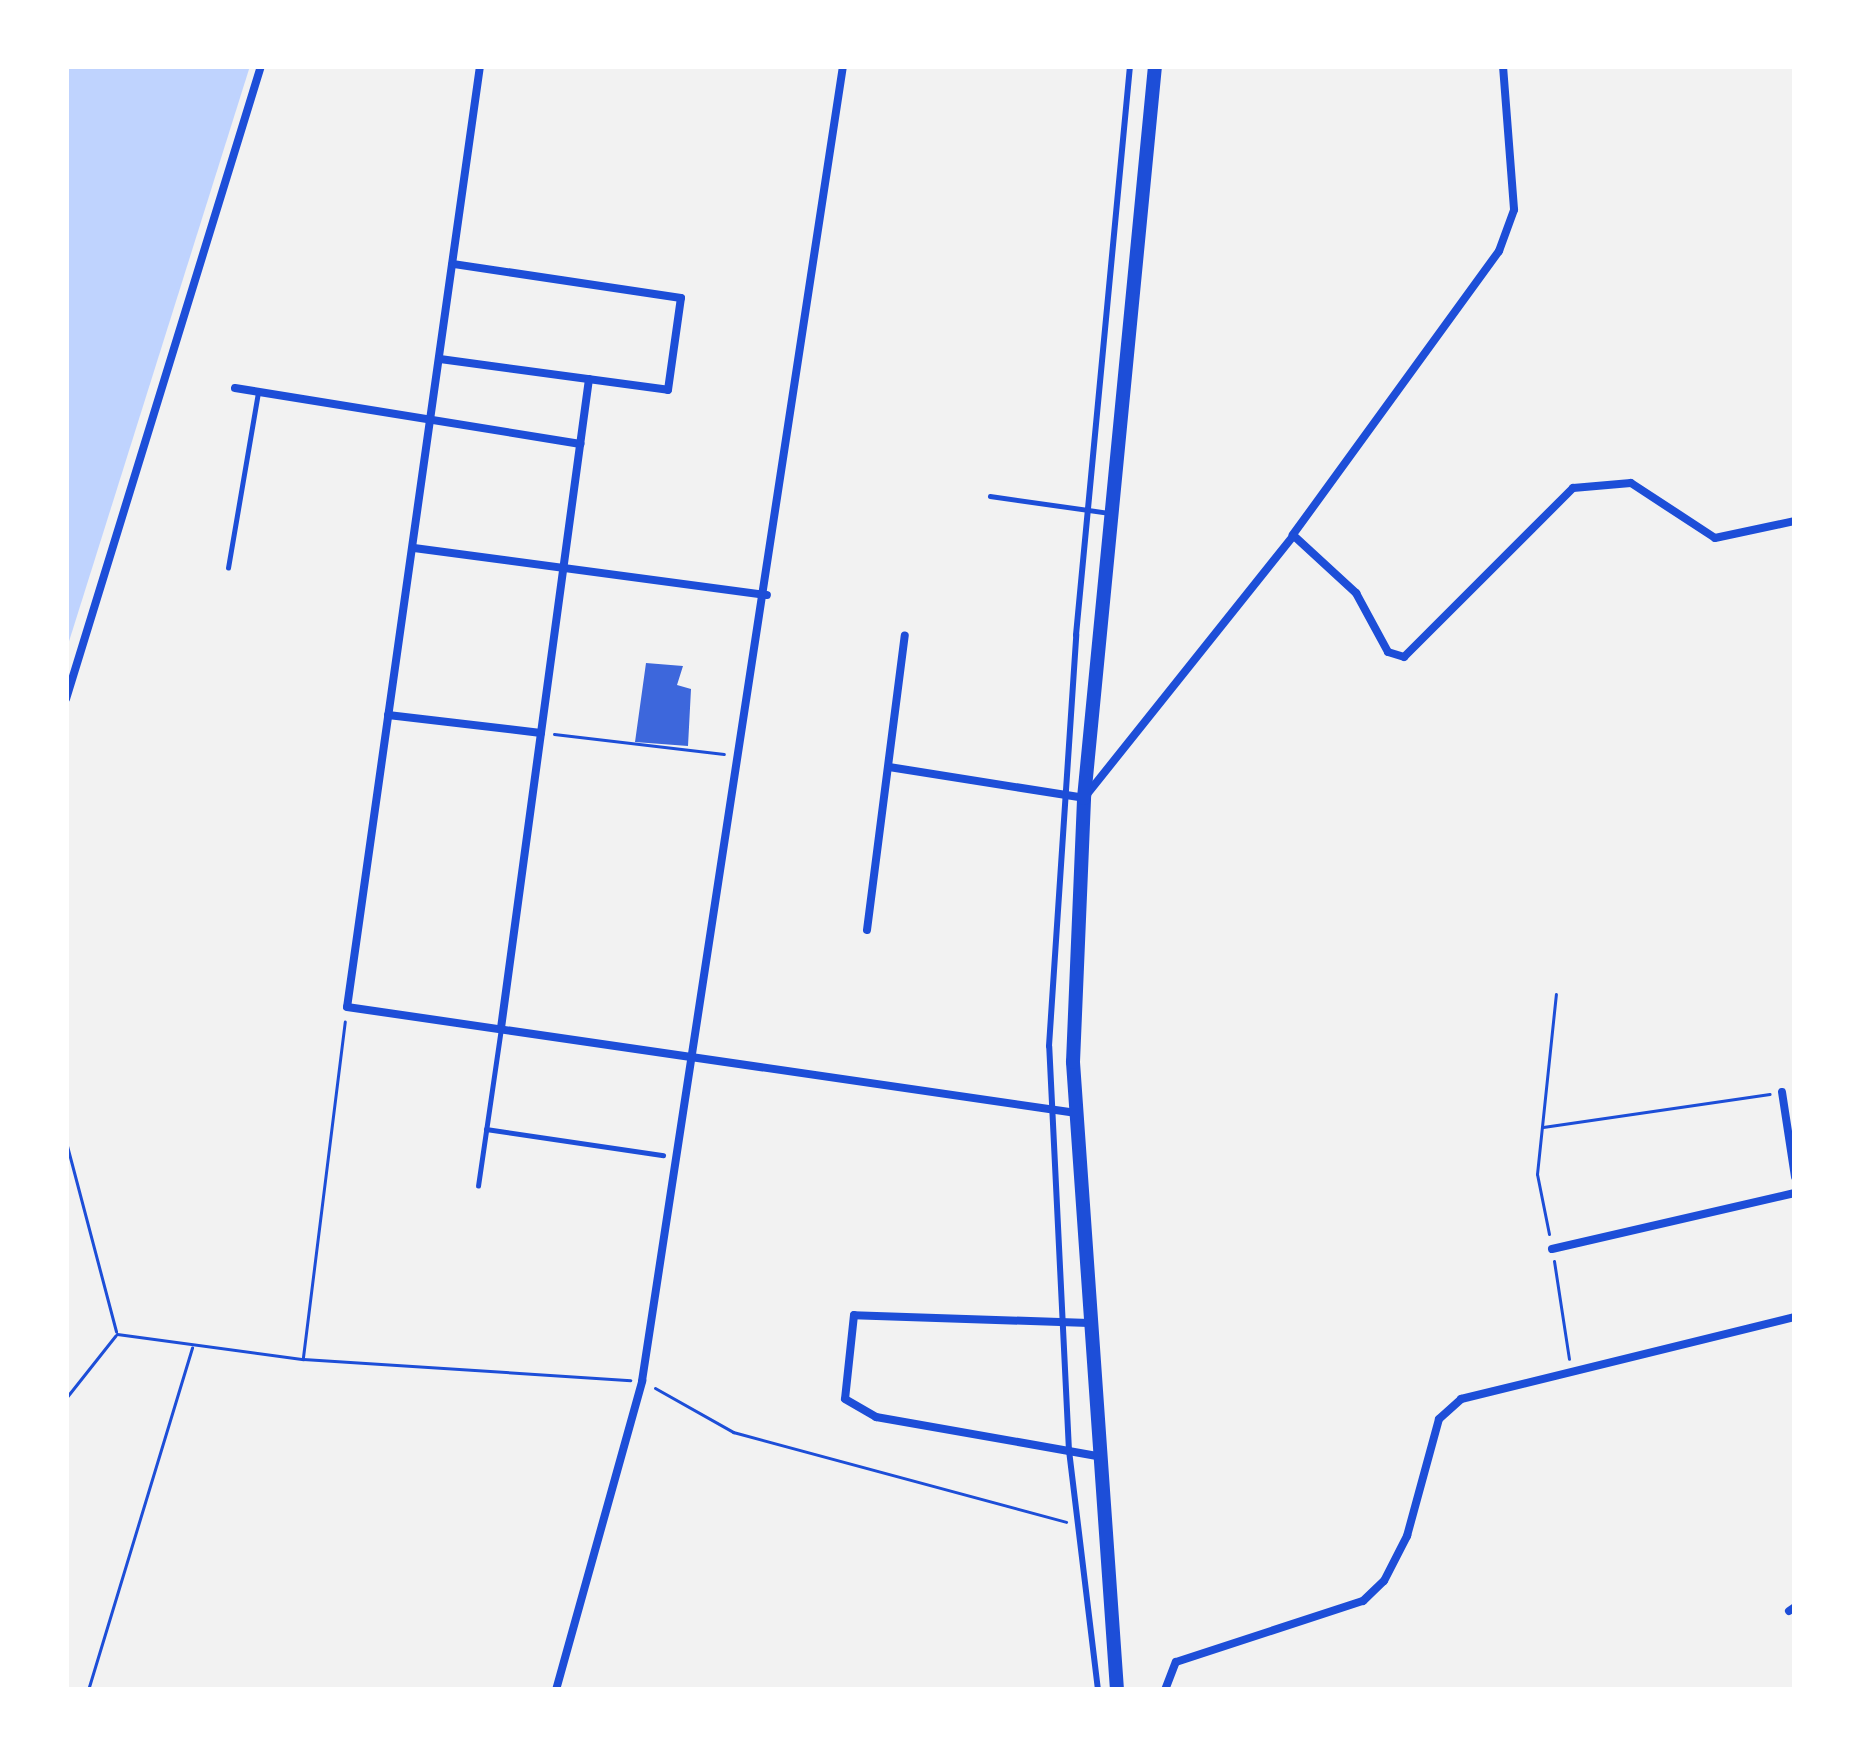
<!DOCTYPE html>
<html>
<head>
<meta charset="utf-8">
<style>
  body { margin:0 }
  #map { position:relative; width:1861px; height:1756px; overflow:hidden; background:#f2f2f2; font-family:"Titillium Web",sans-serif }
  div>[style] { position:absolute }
  .water>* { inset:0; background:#bfd3fe }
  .building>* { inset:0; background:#3d67dc }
  .path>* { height:3px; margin:-1.5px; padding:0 1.5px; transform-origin:1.5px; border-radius:1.5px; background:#1d4ed8 }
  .service>* { height:4.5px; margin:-2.25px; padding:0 2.25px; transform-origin:2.25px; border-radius:2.25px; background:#1d4ed8 }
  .pedestrian>* { height:6px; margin:-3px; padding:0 3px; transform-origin:3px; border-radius:3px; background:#1d4ed8 }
  .minor>* { height:8px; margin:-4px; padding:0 4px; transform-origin:4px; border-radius:4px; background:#1d4ed8 }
  .primary>* { height:14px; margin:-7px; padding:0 7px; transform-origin:7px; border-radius:7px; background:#1d4ed8 }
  span { translate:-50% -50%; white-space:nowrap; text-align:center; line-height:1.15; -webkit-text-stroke:9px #fff; paint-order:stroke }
  .frame { position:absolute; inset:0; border:69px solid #fff; pointer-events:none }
</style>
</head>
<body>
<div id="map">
  <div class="water">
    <i style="clip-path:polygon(66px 66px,250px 66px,66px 651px)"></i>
  </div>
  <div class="building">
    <i style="clip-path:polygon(646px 663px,683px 666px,677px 685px,691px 689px,688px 746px,635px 742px)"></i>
  </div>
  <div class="path">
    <i style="left:554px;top:734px;width:171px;rotate:6.7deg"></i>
    <i style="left:1543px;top:1127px;width:229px;rotate:-8.3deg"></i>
    <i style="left:66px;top:1142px;width:196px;rotate:75.2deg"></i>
    <i style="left:1549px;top:1234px;width:61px;rotate:-101.3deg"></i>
    <i style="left:1537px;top:1174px;width:181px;rotate:-84deg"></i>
    <i style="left:1554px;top:1261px;width:99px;rotate:81.3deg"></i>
    <i style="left:117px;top:1334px;width:188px;rotate:7.7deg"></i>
    <i style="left:303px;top:1359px;width:328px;rotate:3.7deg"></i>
    <i style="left:303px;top:1357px;width:338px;rotate:-82.9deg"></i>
    <i style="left:655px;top:1388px;width:90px;rotate:29.4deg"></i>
    <i style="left:733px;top:1432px;width:345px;rotate:15.1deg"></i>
    <i style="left:66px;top:1398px;width:80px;rotate:-51.6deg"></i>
    <i style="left:88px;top:1690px;width:358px;rotate:-73.1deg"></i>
  </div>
  <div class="service">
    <i style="left:990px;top:496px;width:121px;rotate:8.1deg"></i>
    <i style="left:228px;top:568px;width:179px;rotate:-80.3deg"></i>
    <i style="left:486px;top:1129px;width:179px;rotate:8.4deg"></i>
    <i style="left:478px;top:1186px;width:160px;rotate:-81.7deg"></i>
  </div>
  <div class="pedestrian">
    <i style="left:1098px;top:1690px;width:241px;rotate:-96.9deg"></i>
    <i style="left:1069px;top:1451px;width:405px;rotate:-92.8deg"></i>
    <i style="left:1049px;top:1046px;width:412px;rotate:-86.2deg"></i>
    <i style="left:1076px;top:635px;width:572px;rotate:-84.58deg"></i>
  </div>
  <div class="minor">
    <i style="left:480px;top:66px;width:950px;rotate:98.04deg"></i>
    <i style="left:347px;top:1007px;width:737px;rotate:8.27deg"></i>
    <i style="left:1503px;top:66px;width:144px;rotate:85.6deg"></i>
    <i style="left:1514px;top:210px;width:44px;rotate:110.1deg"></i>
    <i style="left:1499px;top:251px;width:351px;rotate:126deg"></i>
    <i style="left:1293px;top:535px;width:86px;rotate:42.6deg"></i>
    <i style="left:1356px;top:593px;width:67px;rotate:61.5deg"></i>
    <i style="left:1388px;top:652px;width:17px;rotate:17deg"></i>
    <i style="left:1404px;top:657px;width:239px;rotate:-45deg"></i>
    <i style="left:1573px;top:488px;width:58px;rotate:-4.9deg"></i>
    <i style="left:1631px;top:483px;width:100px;rotate:33.2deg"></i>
    <i style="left:1715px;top:538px;width:82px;rotate:-12deg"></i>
    <i style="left:440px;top:359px;width:230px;rotate:7.7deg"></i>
    <i style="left:668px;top:390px;width:93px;rotate:-82deg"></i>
    <i style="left:681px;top:298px;width:231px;rotate:-171.5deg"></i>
    <i style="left:235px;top:388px;width:350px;rotate:9.2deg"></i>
    <i style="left:414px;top:548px;width:356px;rotate:7.6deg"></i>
    <i style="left:66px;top:699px;width:662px;rotate:-72.88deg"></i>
    <i style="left:388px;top:715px;width:154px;rotate:6.7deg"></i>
    <i style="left:889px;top:767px;width:197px;rotate:9deg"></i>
    <i style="left:1084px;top:798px;width:335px;rotate:-51.4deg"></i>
    <i style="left:867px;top:930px;width:297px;rotate:-82.7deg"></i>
    <i style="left:501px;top:1028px;width:655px;rotate:-82.28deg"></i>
    <i style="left:1782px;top:1092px;width:86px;rotate:81.3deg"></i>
    <i style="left:1552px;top:1249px;width:249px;rotate:-13deg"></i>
    <i style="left:1089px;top:1323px;width:235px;rotate:-178.1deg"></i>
    <i style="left:854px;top:1315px;width:84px;rotate:96.1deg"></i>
    <i style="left:845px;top:1399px;width:36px;rotate:30deg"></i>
    <i style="left:876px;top:1417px;width:230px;rotate:10deg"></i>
    <i style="left:1789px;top:1611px;width:7px;rotate:-34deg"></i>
    <i style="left:556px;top:1690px;width:321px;rotate:-74.4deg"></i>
    <i style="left:642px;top:1381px;width:1330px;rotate:-81.31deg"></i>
    <i style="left:1165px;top:1690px;width:30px;rotate:-69deg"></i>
    <i style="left:1176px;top:1662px;width:197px;rotate:-18.1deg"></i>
    <i style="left:1363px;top:1601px;width:29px;rotate:-44deg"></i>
    <i style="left:1384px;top:1581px;width:51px;rotate:-62.9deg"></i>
    <i style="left:1407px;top:1536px;width:121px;rotate:-74.7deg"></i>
    <i style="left:1439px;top:1419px;width:30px;rotate:-42deg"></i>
    <i style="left:1461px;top:1399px;width:344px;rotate:-13.8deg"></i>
  </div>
  <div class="primary">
    <i style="left:1117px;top:1690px;width:630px;rotate:-94.01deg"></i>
    <i style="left:1073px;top:1062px;width:264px;rotate:-87.6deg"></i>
    <i style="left:1084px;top:798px;width:735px;rotate:-84.46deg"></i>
  </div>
  <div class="frame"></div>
</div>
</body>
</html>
